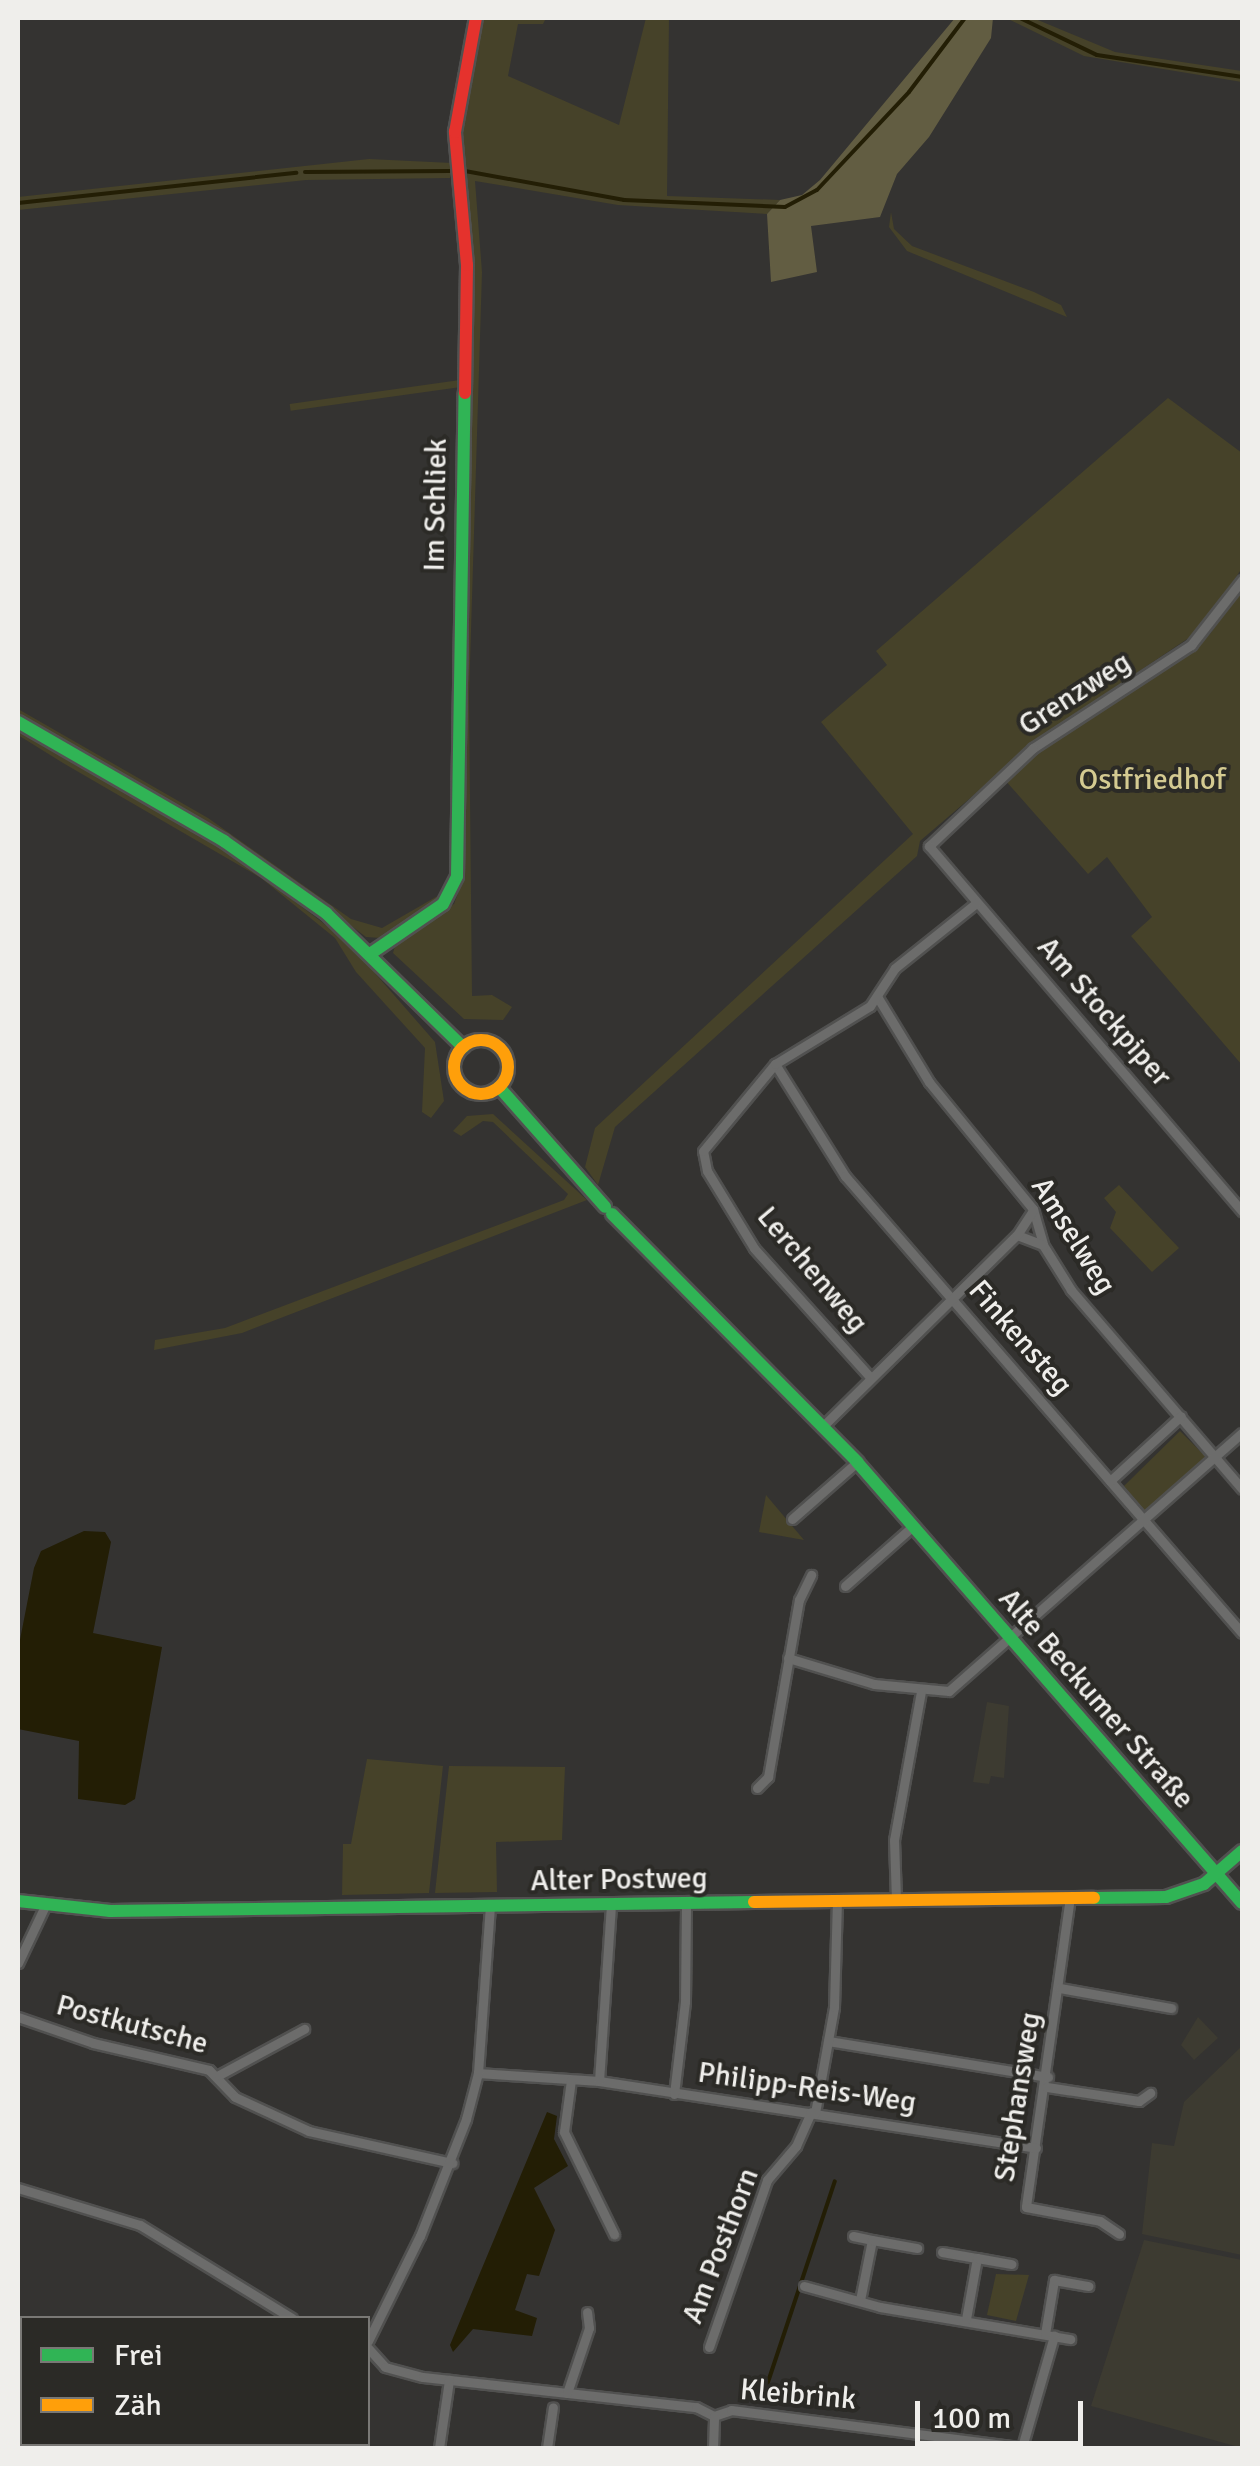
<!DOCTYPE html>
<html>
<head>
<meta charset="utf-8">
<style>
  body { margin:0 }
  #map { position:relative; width:1260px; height:2466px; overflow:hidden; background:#343331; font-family:Signika,sans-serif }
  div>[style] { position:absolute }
  .built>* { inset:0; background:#3d3b31 }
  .green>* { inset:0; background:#464229; transform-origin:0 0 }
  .forest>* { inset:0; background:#625d42 }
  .water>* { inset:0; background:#231e05 }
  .stream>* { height:4px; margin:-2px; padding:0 2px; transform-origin:2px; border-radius:2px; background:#231e05 }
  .roads { filter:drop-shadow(2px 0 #515150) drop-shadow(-2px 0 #515150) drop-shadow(0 2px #515150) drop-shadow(0 -2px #515150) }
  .street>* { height:9px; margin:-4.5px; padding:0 4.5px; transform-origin:4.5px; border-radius:4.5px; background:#6c6c6b }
  .fast>* { height:12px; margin:-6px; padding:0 6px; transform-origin:6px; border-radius:6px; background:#30b455 }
  .slow>* { height:12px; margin:-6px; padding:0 6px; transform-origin:6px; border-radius:6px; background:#ff9f0a }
  .slow>.ring { margin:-6px; padding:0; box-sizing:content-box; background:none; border:12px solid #ff9f0a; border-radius:50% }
  .jam>* { height:12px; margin:-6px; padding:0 6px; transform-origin:6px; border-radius:6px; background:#e5322d }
  span { translate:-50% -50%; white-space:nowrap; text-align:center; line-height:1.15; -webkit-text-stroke:8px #2b2a26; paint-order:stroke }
  .street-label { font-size:30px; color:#efeeeb }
  .park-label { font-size:30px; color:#d4ca91 }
  .frame { position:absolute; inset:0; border:20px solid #efeeeb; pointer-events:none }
  .legend { position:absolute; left:20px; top:2316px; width:350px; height:130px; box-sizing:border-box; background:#2b2a26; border:2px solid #797875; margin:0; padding:12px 18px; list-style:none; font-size:30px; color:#efeeeb }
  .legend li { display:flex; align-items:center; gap:20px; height:50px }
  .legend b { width:50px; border:2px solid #797875 }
  .scale { position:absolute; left:915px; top:2401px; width:168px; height:45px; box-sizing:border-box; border:5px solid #efeeeb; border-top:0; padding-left:12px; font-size:30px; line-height:35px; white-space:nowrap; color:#efeeeb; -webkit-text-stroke:8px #2b2a26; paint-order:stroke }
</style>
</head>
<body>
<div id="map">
  <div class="built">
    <i style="clip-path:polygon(987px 1702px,1009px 1706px,1004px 1778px,991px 1776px,989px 1784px,973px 1782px)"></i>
    <i style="clip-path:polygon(1198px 2017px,1218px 2038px,1194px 2060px,1181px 2045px)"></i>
    <i style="clip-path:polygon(1242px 2046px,1242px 2255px,1142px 2234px,1152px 2143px,1174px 2146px,1184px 2102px)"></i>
    <i style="clip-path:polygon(1144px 2240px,1242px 2260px,1242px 2448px,1091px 2406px)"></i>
  </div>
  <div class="green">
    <i style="clip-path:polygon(481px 18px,546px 18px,543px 24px,518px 24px,508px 76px,619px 125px,646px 18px,669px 18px,667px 196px,780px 200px,767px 214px,618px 205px,475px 181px,482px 272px,469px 696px,472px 996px,492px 995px,512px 1007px,503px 1020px,464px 1019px,393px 953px,396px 942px,454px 904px,463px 880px,466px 472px,459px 132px)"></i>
    <i style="clip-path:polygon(1006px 18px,1033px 18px,1115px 52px,1242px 71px,1242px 82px,1084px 56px)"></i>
    <i style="clip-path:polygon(369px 159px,452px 163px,450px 178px,306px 180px,18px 210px,18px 197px)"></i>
    <i style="clip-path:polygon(891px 212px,894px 229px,912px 246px,1034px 292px,1061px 305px,1067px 317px,907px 251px,889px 227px)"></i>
    <i style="left:460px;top:380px;width:7px;height:172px;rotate:82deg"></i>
    <i style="clip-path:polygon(1168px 398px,1242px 453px,1242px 568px,1202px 629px,1044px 735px,920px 841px,917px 856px,615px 1127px,598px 1185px,585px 1167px,595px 1128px,913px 834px,821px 722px,887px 665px,876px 651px)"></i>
    <i style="clip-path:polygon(1242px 590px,1242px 1065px,1131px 936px,1152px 917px,1107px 857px,1088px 874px,1004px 779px,1077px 721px,1175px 664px,1210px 634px)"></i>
    <i style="clip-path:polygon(18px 709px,208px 818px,351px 919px,382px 928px,441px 894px,452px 872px,450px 886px,437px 904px,381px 938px,366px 937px,312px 896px,18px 716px)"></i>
    <i style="clip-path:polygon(18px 727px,220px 845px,347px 941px,435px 1042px,444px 1101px,431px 1118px,422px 1112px,425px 1048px,356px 972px,335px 938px,261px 878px,63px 763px,18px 735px)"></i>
    <i style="clip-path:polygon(493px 1114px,587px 1200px,242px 1333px,154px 1350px,155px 1340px,225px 1328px,564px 1200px,568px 1194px,493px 1122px,483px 1121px,461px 1136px,453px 1131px,467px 1116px)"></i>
    <i style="clip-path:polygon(1119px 1185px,1179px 1248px,1152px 1272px,1110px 1228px,1116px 1212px,1104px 1198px)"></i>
    <i style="clip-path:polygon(1180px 1431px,1208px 1459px,1146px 1514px,1124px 1486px)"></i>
    <i style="clip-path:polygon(766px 1495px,804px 1540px,759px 1532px)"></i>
    <i style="clip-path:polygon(367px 1759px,443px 1766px,429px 1893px,342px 1895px,343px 1844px,351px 1844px)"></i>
    <i style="clip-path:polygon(449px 1766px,565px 1767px,562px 1840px,496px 1842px,497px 1892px,435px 1893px)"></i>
    <i style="clip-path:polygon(996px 2274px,1029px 2275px,1016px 2321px,987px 2315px)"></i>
  </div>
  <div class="forest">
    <i style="clip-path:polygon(955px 18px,993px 18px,991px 38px,929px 137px,897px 174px,880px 217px,811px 226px,817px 272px,771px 282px,767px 214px,780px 200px,802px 195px,820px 180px)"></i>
  </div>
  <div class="water">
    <i style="clip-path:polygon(84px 1531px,105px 1532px,111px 1542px,93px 1633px,162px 1647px,135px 1799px,125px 1805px,78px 1799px,79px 1741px,18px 1729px,18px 1650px,34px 1568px,41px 1551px)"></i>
    <i style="clip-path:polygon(547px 2112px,557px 2116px,554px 2139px,568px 2166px,534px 2188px,555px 2230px,539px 2276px,527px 2274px,515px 2310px,537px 2318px,532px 2336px,473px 2329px,453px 2352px,450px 2345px)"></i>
  </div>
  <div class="stream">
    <i style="left:1020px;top:18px;width:85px;rotate:25.7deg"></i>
    <i style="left:1097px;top:55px;width:147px;rotate:8.6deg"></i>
    <i style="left:465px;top:171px;width:162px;rotate:10.3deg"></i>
    <i style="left:624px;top:200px;width:161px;rotate:2.5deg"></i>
    <i style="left:785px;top:207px;width:36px;rotate:-28deg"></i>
    <i style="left:817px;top:190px;width:134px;rotate:-46.8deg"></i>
    <i style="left:909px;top:92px;width:93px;rotate:-52.9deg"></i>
    <i style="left:305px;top:172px;width:145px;rotate:-0.4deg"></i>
    <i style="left:18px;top:203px;width:280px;rotate:-6.2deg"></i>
    <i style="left:765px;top:2391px;width:221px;rotate:-71.6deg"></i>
  </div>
  <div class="roads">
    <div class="street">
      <i style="left:1242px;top:580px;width:83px;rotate:128.1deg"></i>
      <i style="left:1191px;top:645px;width:189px;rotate:146.9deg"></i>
      <i style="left:1033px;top:748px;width:143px;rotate:136.7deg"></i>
      <i style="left:929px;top:846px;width:481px;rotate:49.4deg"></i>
      <i style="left:878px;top:998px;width:98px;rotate:58.7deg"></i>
      <i style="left:929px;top:1082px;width:164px;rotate:50.7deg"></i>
      <i style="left:1033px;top:1209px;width:37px;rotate:74deg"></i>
      <i style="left:1043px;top:1245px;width:53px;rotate:58.1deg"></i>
      <i style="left:1071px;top:1290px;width:262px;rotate:49.3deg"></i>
      <i style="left:775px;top:1064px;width:132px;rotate:58deg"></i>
      <i style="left:845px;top:1176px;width:605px;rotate:49.02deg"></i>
      <i style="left:1017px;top:1235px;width:28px;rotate:21deg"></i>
      <i style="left:870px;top:1377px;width:173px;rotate:-132deg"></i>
      <i style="left:754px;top:1248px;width:90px;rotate:-121.4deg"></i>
      <i style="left:707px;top:1171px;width:20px;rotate:-101deg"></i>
      <i style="left:703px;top:1151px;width:113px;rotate:-50.4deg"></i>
      <i style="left:775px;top:1064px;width:111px;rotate:-31.4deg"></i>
      <i style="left:870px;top:1006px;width:45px;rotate:-56.7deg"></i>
      <i style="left:895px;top:968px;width:104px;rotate:-38.7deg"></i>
      <i style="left:823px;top:1426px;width:272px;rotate:-44.6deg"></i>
      <i style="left:1017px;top:1235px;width:30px;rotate:-57deg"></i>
      <i style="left:1110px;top:1481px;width:96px;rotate:-42.5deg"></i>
      <i style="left:792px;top:1519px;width:86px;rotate:-41.2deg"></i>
      <i style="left:845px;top:1586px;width:89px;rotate:-41.4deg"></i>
      <i style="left:788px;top:1658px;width:90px;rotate:16.8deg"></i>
      <i style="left:874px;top:1684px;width:75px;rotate:5.3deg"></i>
      <i style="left:949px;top:1691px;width:390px;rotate:-41.4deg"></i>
      <i style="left:757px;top:1788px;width:16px;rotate:-45deg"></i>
      <i style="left:768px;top:1777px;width:180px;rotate:-80.1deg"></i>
      <i style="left:799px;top:1600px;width:28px;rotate:-64deg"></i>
      <i style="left:1070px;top:1897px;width:313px;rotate:98.1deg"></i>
      <i style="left:1026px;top:2207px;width:75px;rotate:10.7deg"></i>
      <i style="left:1100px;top:2221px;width:23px;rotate:34deg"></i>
      <i style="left:896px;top:1900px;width:60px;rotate:-91.9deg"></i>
      <i style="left:894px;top:1840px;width:151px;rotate:-79.7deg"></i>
      <i style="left:18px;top:1963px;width:61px;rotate:-64.7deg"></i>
      <i style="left:1060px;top:1988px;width:113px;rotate:10.2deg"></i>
      <i style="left:18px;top:2017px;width:79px;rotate:19.1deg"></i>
      <i style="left:93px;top:2043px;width:119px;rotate:13.1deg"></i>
      <i style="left:209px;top:2070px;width:37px;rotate:46deg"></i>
      <i style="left:235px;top:2097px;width:81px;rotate:24.7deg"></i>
      <i style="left:309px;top:2131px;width:147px;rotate:12.6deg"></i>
      <i style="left:828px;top:2041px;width:223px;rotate:9.3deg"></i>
      <i style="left:478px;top:2073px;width:121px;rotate:3.8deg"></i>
      <i style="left:599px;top:2081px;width:442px;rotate:8.7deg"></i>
      <i style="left:219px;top:2075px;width:97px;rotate:-28.4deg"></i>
      <i style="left:571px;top:2080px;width:52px;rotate:97.7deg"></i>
      <i style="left:564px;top:2132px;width:114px;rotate:63.9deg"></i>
      <i style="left:599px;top:2081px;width:176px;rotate:-86.1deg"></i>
      <i style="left:1047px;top:2087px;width:93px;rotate:8.7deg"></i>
      <i style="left:1139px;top:2101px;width:14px;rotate:-36deg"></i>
      <i style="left:674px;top:2094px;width:93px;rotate:-83.2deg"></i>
      <i style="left:685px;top:2002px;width:98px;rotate:-89.4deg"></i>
      <i style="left:815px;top:2113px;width:108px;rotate:-79.8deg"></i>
      <i style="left:834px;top:2007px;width:106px;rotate:-88.4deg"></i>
      <i style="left:18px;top:2188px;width:127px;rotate:16.9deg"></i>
      <i style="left:140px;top:2225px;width:178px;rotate:31.5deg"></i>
      <i style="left:853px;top:2236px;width:19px;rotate:12deg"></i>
      <i style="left:872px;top:2240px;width:61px;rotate:101.3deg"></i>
      <i style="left:872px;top:2240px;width:46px;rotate:10.1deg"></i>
      <i style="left:942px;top:2252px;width:36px;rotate:10deg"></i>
      <i style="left:804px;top:2286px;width:79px;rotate:15.4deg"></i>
      <i style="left:880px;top:2307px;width:193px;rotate:9.6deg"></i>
      <i style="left:966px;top:2319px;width:62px;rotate:-79.8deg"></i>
      <i style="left:977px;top:2258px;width:35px;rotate:10deg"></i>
      <i style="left:1045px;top:2334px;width:55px;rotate:-80.5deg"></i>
      <i style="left:1054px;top:2280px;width:35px;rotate:10deg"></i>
      <i style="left:368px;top:2341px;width:117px;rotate:-63.7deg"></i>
      <i style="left:420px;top:2236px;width:126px;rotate:-68.5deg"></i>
      <i style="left:466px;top:2119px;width:48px;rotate:-75.4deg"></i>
      <i style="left:478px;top:2073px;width:166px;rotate:-85.9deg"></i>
      <i style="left:709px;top:2347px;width:177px;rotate:-70.8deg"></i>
      <i style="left:767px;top:2180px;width:45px;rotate:-49.5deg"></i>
      <i style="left:796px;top:2146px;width:37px;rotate:-66deg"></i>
      <i style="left:368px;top:2348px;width:25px;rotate:48deg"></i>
      <i style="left:385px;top:2367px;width:39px;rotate:15deg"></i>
      <i style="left:423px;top:2377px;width:275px;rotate:6.3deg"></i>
      <i style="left:696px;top:2407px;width:20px;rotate:27deg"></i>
      <i style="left:567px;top:2393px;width:69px;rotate:-71.3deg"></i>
      <i style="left:589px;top:2328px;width:16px;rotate:-97deg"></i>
      <i style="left:714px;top:2416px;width:18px;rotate:-19deg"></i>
      <i style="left:731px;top:2410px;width:298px;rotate:7.3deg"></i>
      <i style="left:1022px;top:2447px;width:116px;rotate:-73.9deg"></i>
      <i style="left:323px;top:2448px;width:4px;rotate:-63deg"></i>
      <i style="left:439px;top:2448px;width:69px;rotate:-81.6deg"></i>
      <i style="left:547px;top:2448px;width:41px;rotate:-81.7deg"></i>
      <i style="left:713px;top:2448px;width:32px;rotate:-88deg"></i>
    </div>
    <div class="fast">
      <i style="left:18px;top:722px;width:238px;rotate:30deg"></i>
      <i style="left:224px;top:841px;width:125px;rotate:35.2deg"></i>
      <i style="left:326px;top:913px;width:192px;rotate:44.4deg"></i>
      <i style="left:370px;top:954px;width:88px;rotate:-34.4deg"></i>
      <i style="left:443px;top:904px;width:31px;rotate:-63deg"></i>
      <i style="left:457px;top:876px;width:483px;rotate:-89.1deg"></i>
      <i style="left:499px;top:1087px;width:160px;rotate:48.5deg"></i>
      <i style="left:612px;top:1214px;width:349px;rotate:45.3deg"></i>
      <i style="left:857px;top:1462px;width:585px;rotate:48.88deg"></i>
      <i style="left:1094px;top:1898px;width:72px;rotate:-0.8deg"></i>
      <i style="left:1166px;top:1897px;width:40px;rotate:-18.9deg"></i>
      <i style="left:1204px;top:1884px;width:50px;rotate:-41deg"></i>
      <i style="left:18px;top:1901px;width:93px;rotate:6.2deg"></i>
      <i style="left:110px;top:1911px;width:644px;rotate:-0.8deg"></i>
    </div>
    <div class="slow">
      <i class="ring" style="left:454px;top:1040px;width:42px;height:42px"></i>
      <i style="left:754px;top:1902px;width:340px;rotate:-0.7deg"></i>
    </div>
    <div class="jam">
      <i style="left:465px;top:393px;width:128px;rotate:-89.1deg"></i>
      <i style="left:467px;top:265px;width:134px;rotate:-95.2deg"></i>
      <i style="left:455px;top:132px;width:116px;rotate:-79.6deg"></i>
    </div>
  </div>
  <div class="street-label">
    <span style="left:436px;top:505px;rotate:-89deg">Im Schliek</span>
    <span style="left:1075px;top:694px;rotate:-33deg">Grenzweg</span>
    <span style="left:1104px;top:1012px;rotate:49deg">Am Stockpiper</span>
    <span style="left:1073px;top:1236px;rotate:58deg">Amselweg</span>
    <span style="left:812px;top:1270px;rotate:50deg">Lerchenweg</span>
    <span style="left:1020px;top:1338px;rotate:49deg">Finkensteg</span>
    <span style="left:1096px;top:1699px;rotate:49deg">Alte Beckumer Straße</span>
    <span style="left:619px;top:1880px;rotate:-1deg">Alter Postweg</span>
    <span style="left:132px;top:2025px;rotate:15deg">Postkutsche</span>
    <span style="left:807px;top:2088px;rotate:8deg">Philipp-Reis-Weg</span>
    <span style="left:1018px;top:2097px;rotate:-81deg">Stephansweg</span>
    <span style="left:721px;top:2246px;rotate:-69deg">Am Posthorn</span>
    <span style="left:798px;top:2395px;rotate:5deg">Kleibrink</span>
  </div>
  <div class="park-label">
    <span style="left:1152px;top:780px">Ostfriedhof</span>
  </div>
  <div class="frame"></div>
  <ul class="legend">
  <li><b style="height:12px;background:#30b455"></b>Frei</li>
  <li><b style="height:12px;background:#ff9f0a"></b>Zäh</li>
  </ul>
  <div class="scale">100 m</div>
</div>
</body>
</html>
